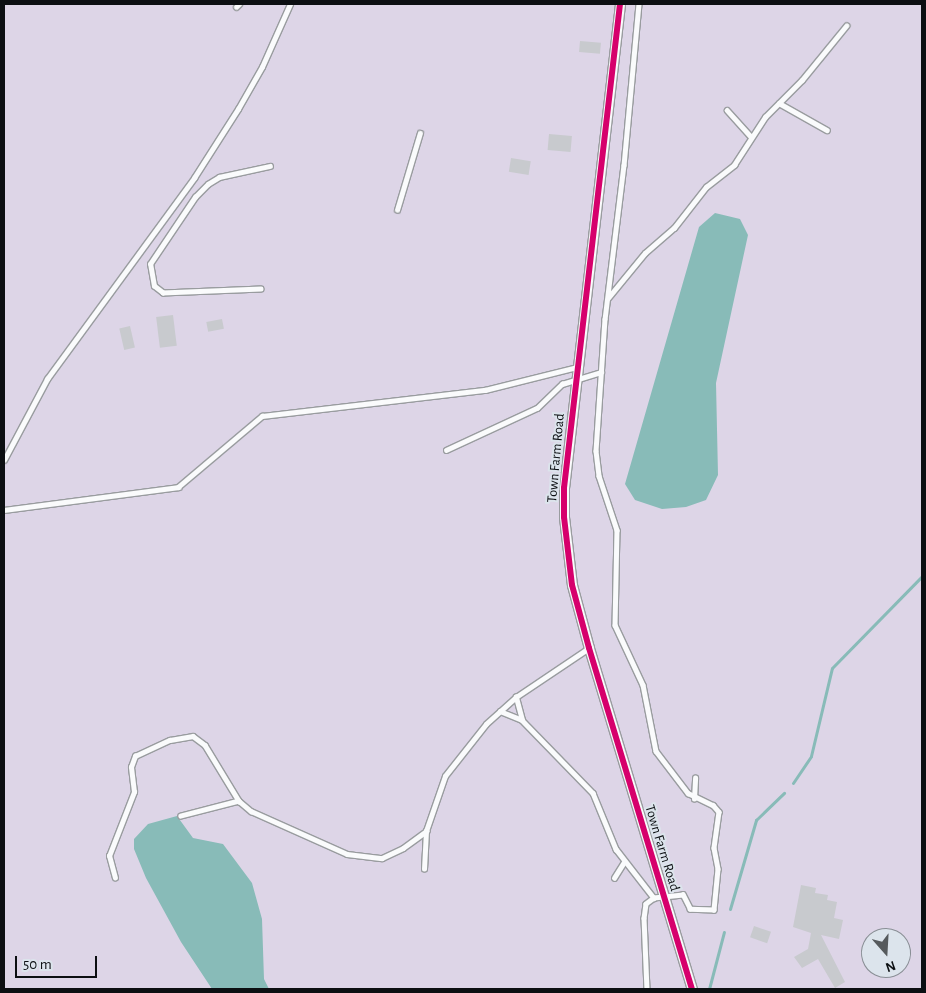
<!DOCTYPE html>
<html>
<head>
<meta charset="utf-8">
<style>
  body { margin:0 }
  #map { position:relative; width:926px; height:993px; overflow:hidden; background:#e0e4e8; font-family:"Alegreya Sans",sans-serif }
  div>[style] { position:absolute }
  .green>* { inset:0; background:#ddd5e7 }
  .water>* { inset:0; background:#88bbb8 }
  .stream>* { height:3px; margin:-1.5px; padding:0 1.5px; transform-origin:1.5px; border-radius:1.5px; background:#88bbb8 }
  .building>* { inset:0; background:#c8cace; transform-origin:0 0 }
  .roads { filter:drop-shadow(1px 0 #999c9f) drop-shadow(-1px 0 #999c9f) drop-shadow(0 1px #999c9f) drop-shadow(0 -1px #999c9f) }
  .service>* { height:4.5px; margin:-2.25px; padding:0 2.25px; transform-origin:2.25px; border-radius:2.25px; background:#fafbfc }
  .minor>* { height:9px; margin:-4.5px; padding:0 4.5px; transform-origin:4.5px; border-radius:4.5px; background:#fafbfc }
  .cycleway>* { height:6px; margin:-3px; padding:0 3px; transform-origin:3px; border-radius:3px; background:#d6006c }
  span { translate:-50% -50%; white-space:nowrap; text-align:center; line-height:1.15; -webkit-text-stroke:4px #dce4ec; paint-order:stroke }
  .street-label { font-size:14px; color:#0c0f12 }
  .frame { position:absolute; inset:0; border:5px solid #0c0f12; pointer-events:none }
  .north { position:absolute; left:861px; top:928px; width:50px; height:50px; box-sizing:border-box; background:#dce4ec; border:1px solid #898f95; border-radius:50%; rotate:161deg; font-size:14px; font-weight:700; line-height:20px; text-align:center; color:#0c0f12 }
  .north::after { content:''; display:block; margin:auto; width:18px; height:22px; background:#565a5d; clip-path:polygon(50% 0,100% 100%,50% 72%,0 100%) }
  .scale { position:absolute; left:15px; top:956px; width:82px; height:22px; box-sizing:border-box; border:2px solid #0c0f12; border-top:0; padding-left:6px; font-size:15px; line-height:18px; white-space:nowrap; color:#0c0f12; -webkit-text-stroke:4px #dce4ec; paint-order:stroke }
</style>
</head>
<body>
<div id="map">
  <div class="green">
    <i style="clip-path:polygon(evenodd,4px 4px,922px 4px,922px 989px,4px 989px,4px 4px,871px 938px,901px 938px,901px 968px,871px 968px,871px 938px)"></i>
  </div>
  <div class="water">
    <i style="clip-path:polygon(715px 213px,740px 219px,748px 235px,716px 383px,718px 475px,706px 500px,686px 507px,662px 509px,635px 500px,625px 484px,699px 227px)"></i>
    <i style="clip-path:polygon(177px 816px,193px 838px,223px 844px,252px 883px,262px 919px,264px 979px,269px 989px,212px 989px,181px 942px,146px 878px,134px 849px,134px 839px,148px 824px)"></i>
  </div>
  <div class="stream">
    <i style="left:793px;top:783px;width:32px;rotate:-56deg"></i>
    <i style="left:811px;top:756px;width:90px;rotate:-76.6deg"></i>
    <i style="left:832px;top:668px;width:129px;rotate:-45.6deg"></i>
    <i style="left:730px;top:909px;width:93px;rotate:-73.7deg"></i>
    <i style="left:756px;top:820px;width:39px;rotate:-44deg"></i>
    <i style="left:709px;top:989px;width:59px;rotate:-75.3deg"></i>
  </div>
  <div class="building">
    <i style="left:580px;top:41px;width:21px;height:11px;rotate:5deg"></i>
    <i style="left:549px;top:134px;width:23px;height:16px;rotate:5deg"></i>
    <i style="left:511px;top:158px;width:20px;height:14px;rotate:9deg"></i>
    <i style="left:173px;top:315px;width:31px;height:17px;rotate:83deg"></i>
    <i style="left:222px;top:319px;width:10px;height:16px;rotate:79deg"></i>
    <i style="left:130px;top:326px;width:22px;height:11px;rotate:77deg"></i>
    <i style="clip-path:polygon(801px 885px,816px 888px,815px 893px,828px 895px,827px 900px,837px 902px,834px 918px,843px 920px,839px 939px,821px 935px,845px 982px,835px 988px,818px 959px,802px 968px,794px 957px,808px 949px,811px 933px,793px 927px)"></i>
    <i style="left:754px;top:926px;width:18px;height:12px;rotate:19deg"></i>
  </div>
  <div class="roads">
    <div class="service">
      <i style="left:639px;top:4px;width:162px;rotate:95.3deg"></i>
      <i style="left:624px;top:165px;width:155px;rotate:97deg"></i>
      <i style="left:605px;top:319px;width:132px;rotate:93.9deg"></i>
      <i style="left:596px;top:451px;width:25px;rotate:83deg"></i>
      <i style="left:599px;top:476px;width:57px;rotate:71.6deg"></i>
      <i style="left:617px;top:530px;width:95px;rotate:91.2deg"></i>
      <i style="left:615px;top:625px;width:66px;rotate:65deg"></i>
      <i style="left:643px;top:685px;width:67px;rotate:78.9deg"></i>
      <i style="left:656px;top:751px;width:53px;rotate:52.7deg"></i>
      <i style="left:688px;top:793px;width:28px;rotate:26deg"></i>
      <i style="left:713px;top:805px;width:9px;rotate:49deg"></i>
      <i style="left:719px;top:812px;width:36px;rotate:98deg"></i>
      <i style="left:714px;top:848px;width:21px;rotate:79deg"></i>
      <i style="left:718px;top:869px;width:41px;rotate:95.6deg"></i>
      <i style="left:714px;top:910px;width:24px;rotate:-178deg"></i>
      <i style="left:690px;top:909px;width:16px;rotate:-117deg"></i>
      <i style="left:683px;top:895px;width:29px;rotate:174deg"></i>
      <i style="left:236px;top:7px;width:4px;rotate:-45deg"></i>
      <i style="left:779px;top:103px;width:55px;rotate:29.4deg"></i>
      <i style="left:727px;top:110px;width:36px;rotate:48deg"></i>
      <i style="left:397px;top:210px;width:80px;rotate:-73.4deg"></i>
      <i style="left:261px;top:289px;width:98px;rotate:177.7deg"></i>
      <i style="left:163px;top:293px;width:11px;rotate:-142deg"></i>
      <i style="left:154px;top:286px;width:22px;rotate:-100deg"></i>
      <i style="left:150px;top:264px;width:81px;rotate:-56.1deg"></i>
      <i style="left:195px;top:197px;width:18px;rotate:-45deg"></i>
      <i style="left:208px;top:184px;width:13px;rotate:-32deg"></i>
      <i style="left:219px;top:177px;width:52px;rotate:-12.2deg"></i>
      <i style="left:608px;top:298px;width:58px;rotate:-50.6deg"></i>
      <i style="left:645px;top:253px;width:38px;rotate:-41deg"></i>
      <i style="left:674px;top:228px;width:52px;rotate:-52deg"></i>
      <i style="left:706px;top:187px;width:36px;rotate:-38deg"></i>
      <i style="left:734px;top:165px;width:57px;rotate:-57.1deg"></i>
      <i style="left:765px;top:117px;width:52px;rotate:-45deg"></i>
      <i style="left:802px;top:80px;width:70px;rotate:-50.8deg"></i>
      <i style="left:446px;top:450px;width:100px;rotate:-24.8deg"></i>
      <i style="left:537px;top:408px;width:35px;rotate:-44deg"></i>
      <i style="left:562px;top:384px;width:41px;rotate:-17.1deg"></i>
      <i style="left:4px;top:460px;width:92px;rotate:-62deg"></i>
      <i style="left:47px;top:379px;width:249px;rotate:-53.8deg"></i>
      <i style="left:194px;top:178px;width:82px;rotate:-57.5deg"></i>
      <i style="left:238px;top:109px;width:48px;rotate:-60.3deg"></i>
      <i style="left:262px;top:67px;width:69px;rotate:-66deg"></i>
      <i style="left:4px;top:510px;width:176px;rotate:-7.5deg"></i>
      <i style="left:178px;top:487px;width:110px;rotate:-40.2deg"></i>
      <i style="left:262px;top:416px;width:225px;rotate:-6.7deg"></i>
      <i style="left:485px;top:390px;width:95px;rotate:-14deg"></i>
      <i style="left:500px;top:711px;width:24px;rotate:22deg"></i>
      <i style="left:522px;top:720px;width:24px;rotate:-105deg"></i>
      <i style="left:522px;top:720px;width:102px;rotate:45.8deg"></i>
      <i style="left:593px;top:793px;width:61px;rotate:67.7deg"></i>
      <i style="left:616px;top:849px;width:62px;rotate:52.2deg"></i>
      <i style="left:654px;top:898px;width:10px;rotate:143deg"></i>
      <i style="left:646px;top:904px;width:14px;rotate:98deg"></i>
      <i style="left:644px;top:918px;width:71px;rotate:87.6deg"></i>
      <i style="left:694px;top:799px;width:21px;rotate:-87deg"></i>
      <i style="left:239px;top:801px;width:16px;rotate:40deg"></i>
      <i style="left:251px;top:811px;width:105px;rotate:24.1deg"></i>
      <i style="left:347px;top:854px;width:35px;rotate:7deg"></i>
      <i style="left:382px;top:858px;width:23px;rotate:-25deg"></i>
      <i style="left:403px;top:848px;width:29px;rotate:-36deg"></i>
      <i style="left:426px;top:831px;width:58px;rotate:-70.9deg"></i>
      <i style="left:445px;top:776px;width:66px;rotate:-51.7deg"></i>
      <i style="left:486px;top:724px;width:40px;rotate:-42deg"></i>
      <i style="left:516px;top:697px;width:88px;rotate:-33.9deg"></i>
      <i style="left:424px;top:869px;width:38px;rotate:-87deg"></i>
      <i style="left:115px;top:878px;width:23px;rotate:-105deg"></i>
      <i style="left:109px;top:856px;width:69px;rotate:-68.7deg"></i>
      <i style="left:134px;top:792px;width:25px;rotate:-97deg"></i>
      <i style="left:131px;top:767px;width:12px;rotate:-70deg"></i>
      <i style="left:135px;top:756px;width:38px;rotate:-25deg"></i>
      <i style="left:170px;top:740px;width:23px;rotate:-10deg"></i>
      <i style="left:193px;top:736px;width:15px;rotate:37deg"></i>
      <i style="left:205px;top:745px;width:66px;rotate:58.7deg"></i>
      <i style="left:239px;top:801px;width:60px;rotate:165.5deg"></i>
      <i style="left:614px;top:878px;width:19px;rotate:-58deg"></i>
    </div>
    <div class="minor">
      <i style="left:620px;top:4px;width:487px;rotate:96.6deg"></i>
      <i style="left:564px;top:488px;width:29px;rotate:90deg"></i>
      <i style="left:564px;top:517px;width:68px;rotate:83.3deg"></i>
      <i style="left:572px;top:585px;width:65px;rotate:74.9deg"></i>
      <i style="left:589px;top:648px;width:356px;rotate:73.2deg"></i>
    </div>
  </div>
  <div class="cycleway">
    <i style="left:620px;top:4px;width:487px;rotate:96.6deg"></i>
    <i style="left:564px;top:488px;width:29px;rotate:90deg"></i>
    <i style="left:564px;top:517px;width:68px;rotate:83.3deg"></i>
    <i style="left:572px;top:585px;width:65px;rotate:74.9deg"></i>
    <i style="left:589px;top:648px;width:356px;rotate:73.2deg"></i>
  </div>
  <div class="street-label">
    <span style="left:556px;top:458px;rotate:-85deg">Town Farm Road</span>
    <span style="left:662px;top:848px;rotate:73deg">Town Farm Road</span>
  </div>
  <div class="frame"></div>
  <div class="north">N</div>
  <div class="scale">50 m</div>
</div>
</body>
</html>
